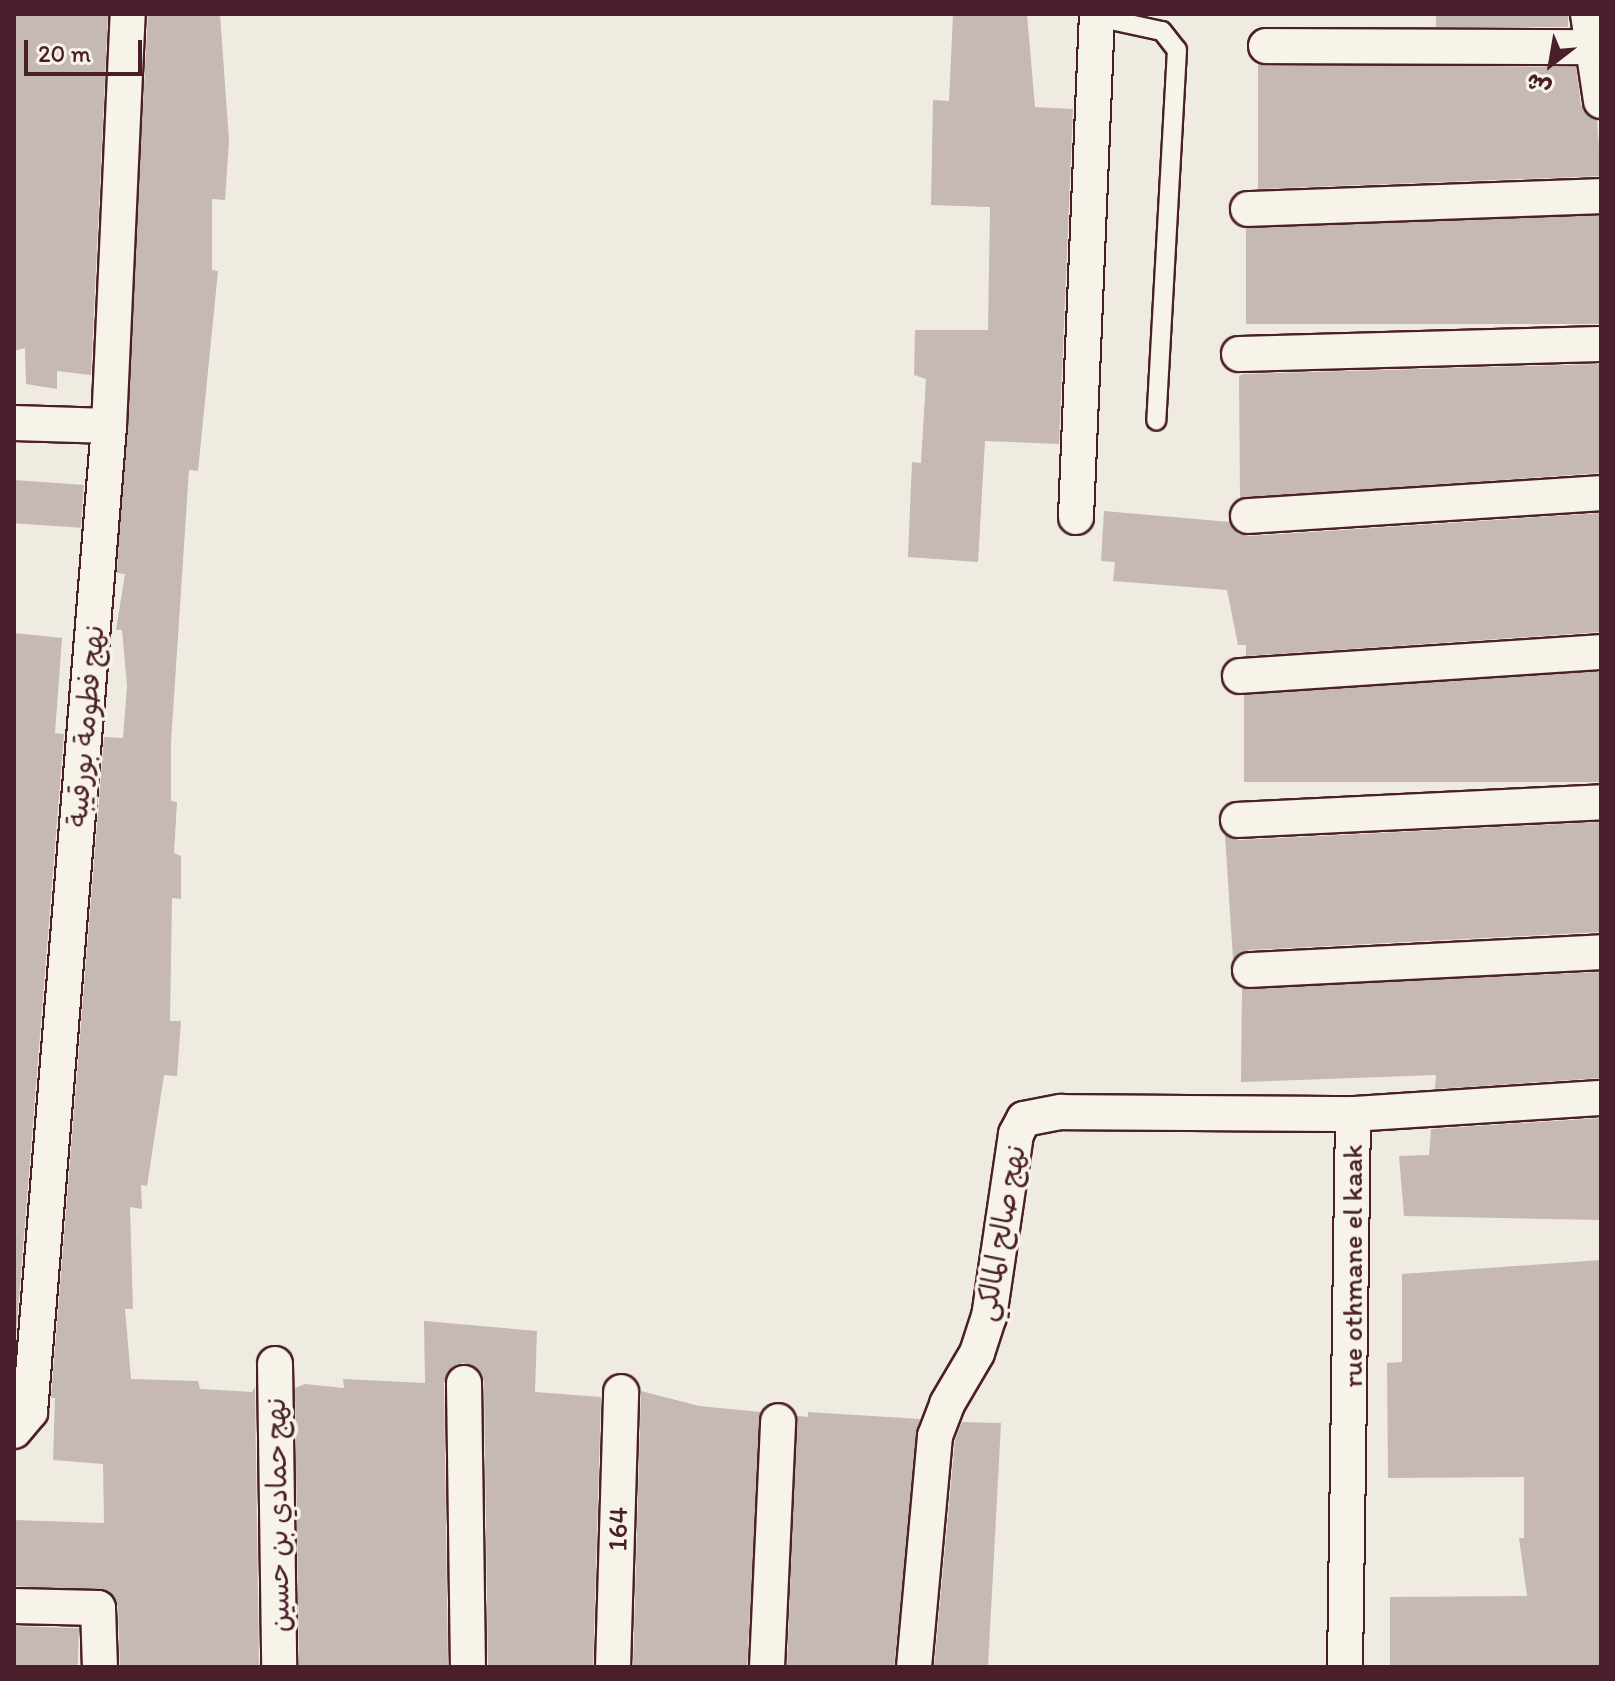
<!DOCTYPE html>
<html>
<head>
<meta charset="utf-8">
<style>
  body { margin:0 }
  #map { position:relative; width:1615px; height:1681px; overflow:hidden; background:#f0ebe0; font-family:Itim,"Playpen Sans Arabic",sans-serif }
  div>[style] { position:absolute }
  .building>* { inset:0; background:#c6b8b3; transform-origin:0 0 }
  .roads { filter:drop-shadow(2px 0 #4a1f2b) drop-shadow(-2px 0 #4a1f2b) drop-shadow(0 2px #4a1f2b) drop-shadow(0 -2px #4a1f2b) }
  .lane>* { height:18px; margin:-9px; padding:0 9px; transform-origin:9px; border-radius:9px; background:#f7f3e8 }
  .street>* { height:34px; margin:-17px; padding:0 17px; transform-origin:17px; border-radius:17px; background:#f7f3e8 }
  span { translate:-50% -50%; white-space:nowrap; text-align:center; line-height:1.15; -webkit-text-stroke:7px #f7f3e8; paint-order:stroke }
  .street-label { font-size:28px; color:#4a1f2b }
  .frame { position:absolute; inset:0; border:16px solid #4a1f2b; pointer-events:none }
  .north { position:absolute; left:1511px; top:24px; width:80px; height:80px; -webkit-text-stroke:6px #f7f3e8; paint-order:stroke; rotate:211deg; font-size:22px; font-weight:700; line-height:32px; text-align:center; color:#4a1f2b }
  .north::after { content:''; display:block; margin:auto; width:28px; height:36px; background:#4a1f2b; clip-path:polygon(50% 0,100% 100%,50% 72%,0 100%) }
  .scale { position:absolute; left:24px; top:40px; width:118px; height:36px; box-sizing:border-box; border:4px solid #4a1f2b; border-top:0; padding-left:10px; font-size:24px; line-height:28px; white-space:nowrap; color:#4a1f2b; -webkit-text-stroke:6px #f7f3e8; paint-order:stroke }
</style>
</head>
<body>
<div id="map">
  <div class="building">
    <i style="clip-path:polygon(14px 14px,108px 14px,91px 375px,57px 371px,57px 389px,26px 384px,25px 348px,14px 351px)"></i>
    <i style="clip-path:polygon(148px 14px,220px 14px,229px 140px,225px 200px,212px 199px,212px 270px,218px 271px,198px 471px,189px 470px,171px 742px,171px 801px,177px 802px,174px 853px,181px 856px,181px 899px,172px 898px,170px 1021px,181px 1021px,177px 1076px,164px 1075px,147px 1186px,141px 1185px,142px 1209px,130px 1207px,133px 1309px,125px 1309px,131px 1379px,198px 1381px,200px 1389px,252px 1392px,255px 1387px,259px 1667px,120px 1667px,118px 1607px,109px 1591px,14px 1586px,14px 1520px,104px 1523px,103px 1464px,53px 1460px,55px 1398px,51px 1398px,104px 737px,123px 738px,127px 686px,122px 630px,116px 630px,125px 574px,117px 573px)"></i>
    <i style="clip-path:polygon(953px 14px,1027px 14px,1035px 107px,1073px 109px,1059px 444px,985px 441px,978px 562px,908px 557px,912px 462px,921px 463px,926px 379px,914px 375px,915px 330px,988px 330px,990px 207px,931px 205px,933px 100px,949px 101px)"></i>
    <i style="left:1436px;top:14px;width:132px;height:13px"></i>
    <i style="clip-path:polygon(1258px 64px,1576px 67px,1581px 105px,1597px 120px,1601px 176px,1258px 189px)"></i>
    <i style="left:1601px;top:216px;width:108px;height:355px;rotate:90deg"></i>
    <i style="clip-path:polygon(1601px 364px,1601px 473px,1240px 498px,1239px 376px,1243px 374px)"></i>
    <i style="left:14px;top:480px;width:70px;height:43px;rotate:4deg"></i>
    <i style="clip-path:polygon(1104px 511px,1230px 522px,1238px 534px,1249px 536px,1601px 513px,1601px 632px,1246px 656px,1246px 645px,1238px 645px,1227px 590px,1113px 581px,1115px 562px,1101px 561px)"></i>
    <i style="clip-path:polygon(14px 633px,62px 638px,55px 733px,64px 734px,14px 1361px)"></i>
    <i style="left:1601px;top:672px;width:110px;height:357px;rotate:90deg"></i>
    <i style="clip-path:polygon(1601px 822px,1601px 932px,1249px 950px,1233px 959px,1225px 835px,1239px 840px)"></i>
    <i style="clip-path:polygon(1601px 972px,1601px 1078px,1435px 1089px,1436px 1075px,1241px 1082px,1242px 988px)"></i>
    <i style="clip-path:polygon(1601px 1118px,1601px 1220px,1404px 1216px,1399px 1156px,1429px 1155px,1431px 1129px)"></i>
    <i style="clip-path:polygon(1601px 1260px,1601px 1667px,1390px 1667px,1390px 1597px,1527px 1596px,1519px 1538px,1524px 1538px,1524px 1477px,1388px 1478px,1387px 1363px,1402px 1362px,1402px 1274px)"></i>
    <i style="clip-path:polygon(424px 1321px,537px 1331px,535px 1392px,601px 1397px,593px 1667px,488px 1667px,484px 1383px,481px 1372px,464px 1363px,453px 1366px,444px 1383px,448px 1667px,299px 1667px,295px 1388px,305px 1384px,344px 1388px,343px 1379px,425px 1383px)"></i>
    <i style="clip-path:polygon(641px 1391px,699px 1406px,761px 1412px,747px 1667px,633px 1667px)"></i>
    <i style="clip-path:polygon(808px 1412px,920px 1419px,894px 1667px,787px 1667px,797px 1416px,808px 1417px)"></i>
    <i style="clip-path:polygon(962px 1422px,1001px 1423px,988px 1667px,934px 1667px,955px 1440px)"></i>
    <i style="left:14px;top:1626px;width:65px;height:41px;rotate:2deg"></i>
  </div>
  <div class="roads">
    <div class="lane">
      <i style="left:1097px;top:17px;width:66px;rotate:12.2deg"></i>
      <i style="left:1162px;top:31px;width:24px;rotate:52deg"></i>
      <i style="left:1177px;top:50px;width:371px;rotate:93.2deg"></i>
    </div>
    <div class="street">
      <i style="left:1588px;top:14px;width:88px;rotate:81.5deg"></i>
      <i style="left:1266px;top:46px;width:327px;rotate:0.2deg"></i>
      <i style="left:1248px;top:209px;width:353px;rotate:-2.1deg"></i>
      <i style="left:1239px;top:354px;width:362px;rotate:-1.6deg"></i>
      <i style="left:14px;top:423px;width:95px;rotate:1.8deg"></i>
      <i style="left:1248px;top:516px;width:354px;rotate:-3.7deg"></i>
      <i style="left:1076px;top:517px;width:503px;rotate:-87.61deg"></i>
      <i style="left:1240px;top:676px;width:362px;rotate:-3.8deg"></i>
      <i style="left:1238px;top:820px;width:363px;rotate:-2.8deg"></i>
      <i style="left:1250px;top:970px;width:351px;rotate:-2.9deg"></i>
      <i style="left:275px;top:1364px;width:303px;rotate:89.2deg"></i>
      <i style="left:464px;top:1383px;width:284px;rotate:89.2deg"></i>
      <i style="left:14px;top:1431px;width:25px;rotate:-50deg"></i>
      <i style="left:30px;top:1412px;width:989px;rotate:-85.42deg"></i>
      <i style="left:109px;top:426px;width:412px;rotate:-87.4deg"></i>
      <i style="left:14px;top:1606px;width:84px;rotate:1.4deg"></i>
      <i style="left:98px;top:1608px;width:59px;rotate:88.1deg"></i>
      <i style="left:613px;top:1667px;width:275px;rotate:-88.3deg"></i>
      <i style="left:767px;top:1667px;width:246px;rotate:-87.4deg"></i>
      <i style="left:914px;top:1667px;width:232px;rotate:-84.8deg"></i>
      <i style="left:935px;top:1436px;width:34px;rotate:-69deg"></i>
      <i style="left:947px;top:1404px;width:59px;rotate:-59.5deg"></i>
      <i style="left:977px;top:1353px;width:38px;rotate:-72deg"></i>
      <i style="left:989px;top:1317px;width:185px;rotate:-81.6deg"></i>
      <i style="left:1016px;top:1134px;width:17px;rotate:-62deg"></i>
      <i style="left:1024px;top:1119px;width:38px;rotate:-11deg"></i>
      <i style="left:1061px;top:1112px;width:292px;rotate:0.4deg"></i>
      <i style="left:1345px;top:1667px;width:553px;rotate:-89.17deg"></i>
      <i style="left:1353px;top:1114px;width:249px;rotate:-3.7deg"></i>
    </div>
  </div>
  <div class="street-label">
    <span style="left:85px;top:726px;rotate:-85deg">نهج فطومة بورقيبة</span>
    <span style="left:1000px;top:1233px;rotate:-80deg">نهج صالح المالكي</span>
    <span style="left:1352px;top:1266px;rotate:-90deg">rue othmane el kaak</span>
    <span style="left:277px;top:1515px;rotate:-91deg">نهج حمادي بن حسين</span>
    <span style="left:617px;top:1529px;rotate:-89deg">164</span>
  </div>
  <div class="frame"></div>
  <div class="north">ش</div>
  <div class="scale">20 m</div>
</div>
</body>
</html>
